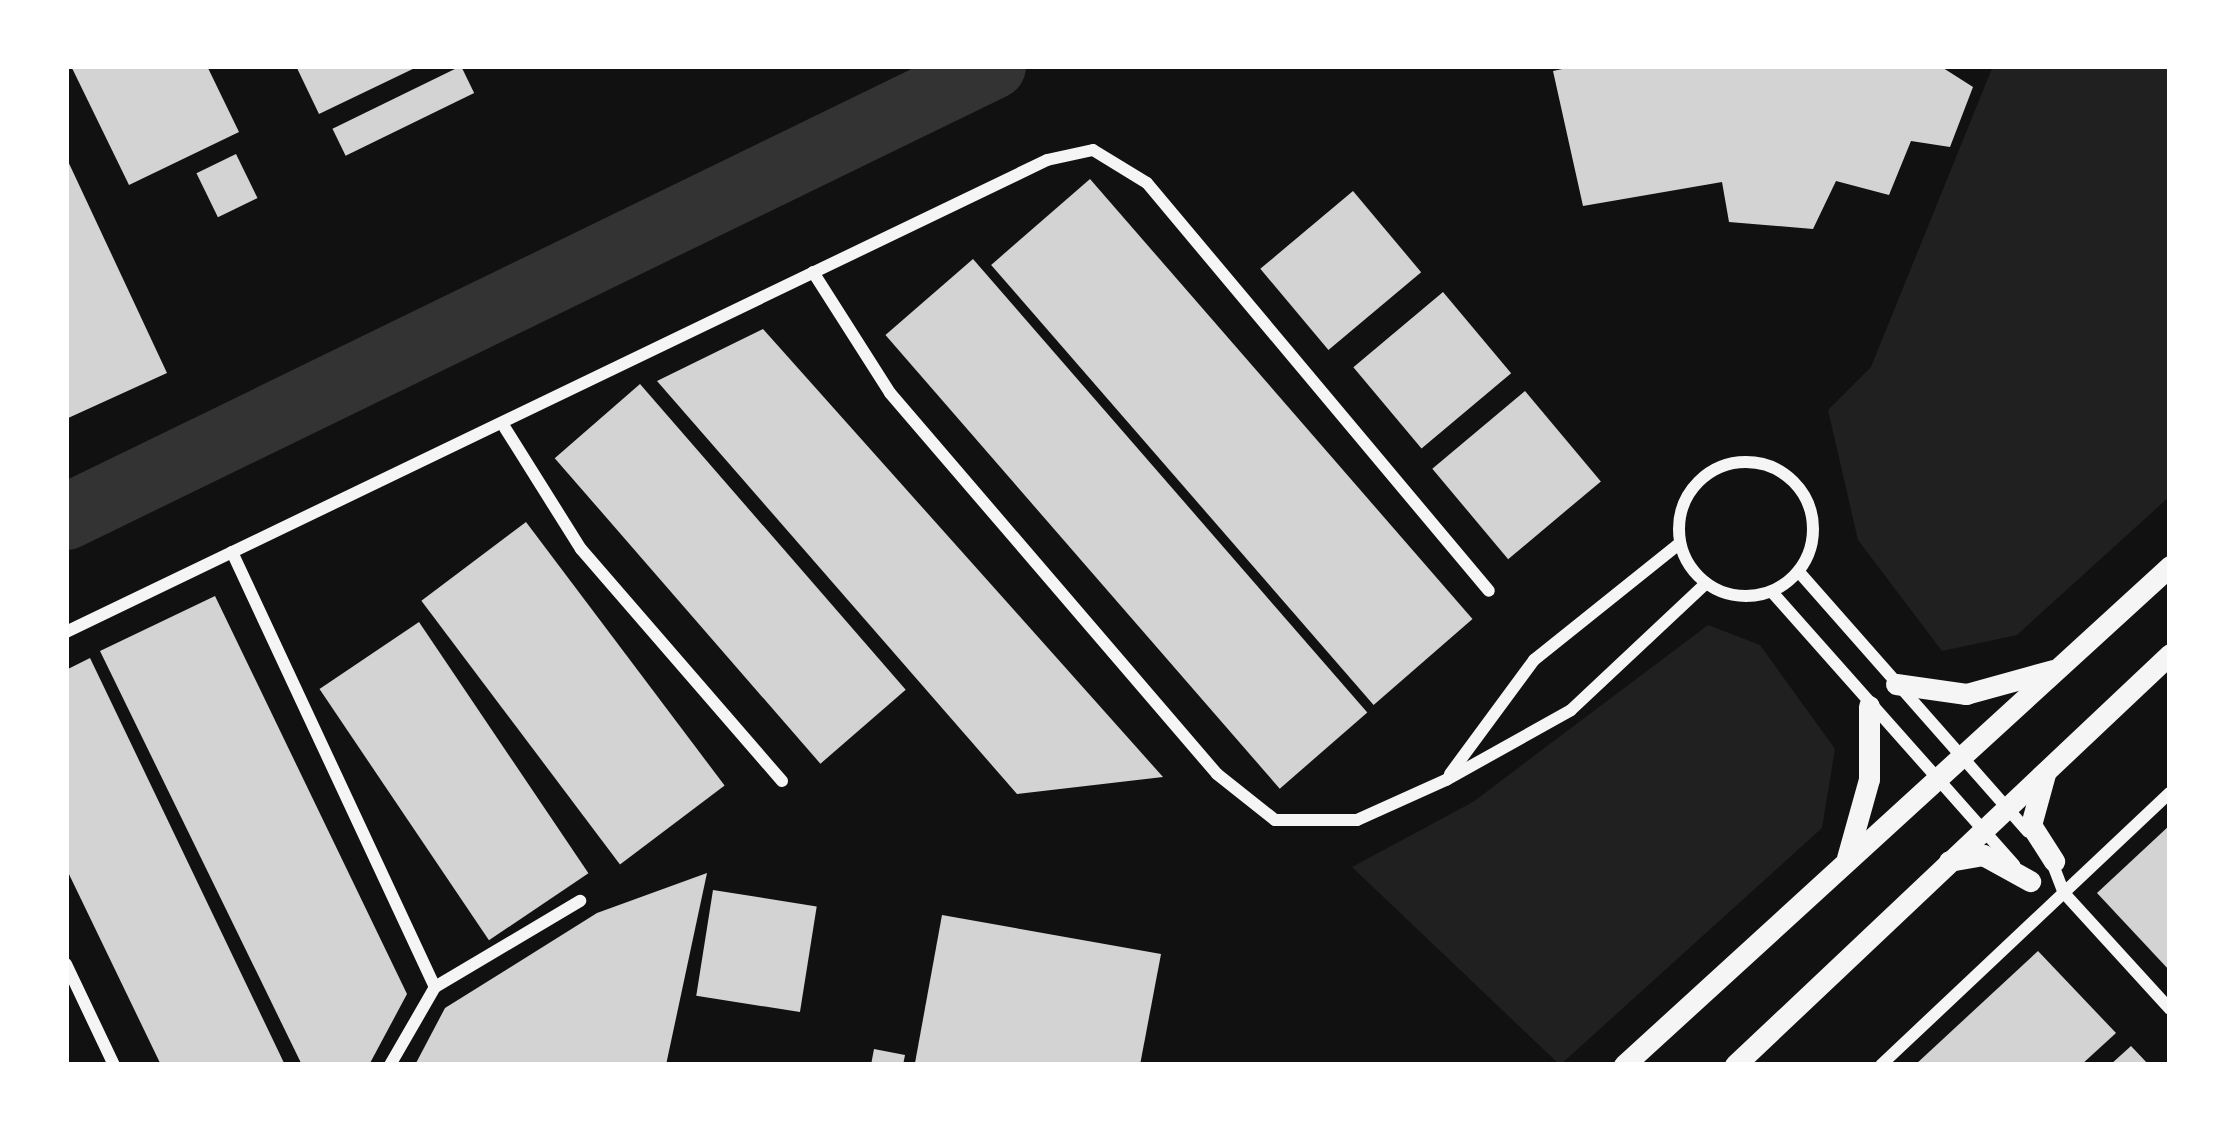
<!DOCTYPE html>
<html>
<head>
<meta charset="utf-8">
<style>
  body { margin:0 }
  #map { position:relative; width:2236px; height:1131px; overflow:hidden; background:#111; font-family:"Fira Sans",sans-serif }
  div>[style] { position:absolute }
  .green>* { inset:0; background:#202020 }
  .river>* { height:66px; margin:-33px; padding:0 33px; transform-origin:33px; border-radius:33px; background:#333 }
  .building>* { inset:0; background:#d3d3d3; transform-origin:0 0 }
  .minor>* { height:12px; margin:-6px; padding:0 6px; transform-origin:6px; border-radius:6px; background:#f5f5f5 }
  .minor>.ring { margin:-6px; padding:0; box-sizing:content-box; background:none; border:12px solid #f5f5f5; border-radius:50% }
  .tertiary>* { height:21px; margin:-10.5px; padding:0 10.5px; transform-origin:10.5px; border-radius:10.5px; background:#f5f5f5 }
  span { translate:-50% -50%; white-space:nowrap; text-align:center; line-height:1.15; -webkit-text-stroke:9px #fff; paint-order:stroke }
  .frame { position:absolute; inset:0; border:69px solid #fff; pointer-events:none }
</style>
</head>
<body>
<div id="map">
  <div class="green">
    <i style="clip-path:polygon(1993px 66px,2170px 66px,2170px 496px,2017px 635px,1942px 651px,1858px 540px,1828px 410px,1871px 367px)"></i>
    <i style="clip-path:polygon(1708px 625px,1760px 645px,1835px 749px,1822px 828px,1560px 1065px,1352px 867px,1473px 802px)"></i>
  </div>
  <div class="river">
    <i style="left:66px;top:517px;width:1031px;rotate:-25.94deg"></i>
  </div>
  <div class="building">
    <i style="clip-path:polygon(71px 66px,207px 66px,239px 132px,129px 185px)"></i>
    <i style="clip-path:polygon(296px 66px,419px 66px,319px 114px)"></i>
    <i style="left:461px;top:66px;width:30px;height:143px;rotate:64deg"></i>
    <i style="clip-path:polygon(1576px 66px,1940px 66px,1973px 87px,1950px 147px,1911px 141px,1889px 195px,1836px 181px,1813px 229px,1729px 222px,1722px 182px,1583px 206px,1553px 71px)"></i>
    <i style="left:236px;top:154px;width:49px;height:44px;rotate:64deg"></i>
    <i style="clip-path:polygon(66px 157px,167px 373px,66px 419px)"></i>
    <i style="left:1090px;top:179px;width:583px;height:131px;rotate:49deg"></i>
    <i style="left:1353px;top:191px;width:106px;height:121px;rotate:50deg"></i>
    <i style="left:973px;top:259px;width:601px;height:116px;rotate:49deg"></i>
    <i style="left:1443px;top:292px;width:106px;height:117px;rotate:50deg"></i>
    <i style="clip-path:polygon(763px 329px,1163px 777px,1017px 794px,657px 381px)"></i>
    <i style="left:640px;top:384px;width:405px;height:113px;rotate:49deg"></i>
    <i style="left:1525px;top:391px;width:118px;height:121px;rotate:50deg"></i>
    <i style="left:526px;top:522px;width:330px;height:131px;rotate:53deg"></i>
    <i style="clip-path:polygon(215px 596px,407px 994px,369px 1065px,302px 1065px,100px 651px)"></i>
    <i style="left:419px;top:622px;width:303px;height:120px;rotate:56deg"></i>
    <i style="clip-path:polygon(90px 658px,285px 1065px,161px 1065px,66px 868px,66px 670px)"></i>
    <i style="clip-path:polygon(2170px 825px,2170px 971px,2097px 893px)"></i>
    <i style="clip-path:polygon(707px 873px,666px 1065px,415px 1065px,445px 1008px,597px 913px)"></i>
    <i style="left:713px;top:890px;width:105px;height:107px;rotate:9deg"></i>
    <i style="clip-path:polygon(942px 915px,1161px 954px,1140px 1065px,915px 1063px)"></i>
    <i style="clip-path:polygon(2038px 951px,2116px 1033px,2081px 1065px,1915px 1065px)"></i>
    <i style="clip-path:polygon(2131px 1046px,2149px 1065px,2110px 1065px)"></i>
    <i style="clip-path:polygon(874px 1049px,905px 1055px,903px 1065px,871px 1065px)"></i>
  </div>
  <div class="minor">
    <i style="left:813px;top:272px;width:143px;rotate:57.5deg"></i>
    <i style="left:890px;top:393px;width:502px;rotate:49.36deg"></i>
    <i style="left:1217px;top:774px;width:74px;rotate:38.4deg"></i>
    <i style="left:1275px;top:820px;width:82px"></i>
    <i style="left:1357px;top:820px;width:98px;rotate:-24.2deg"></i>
    <i style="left:1446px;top:780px;width:143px;rotate:-29.2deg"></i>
    <i style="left:1571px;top:710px;width:184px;rotate:-43.2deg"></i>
    <i style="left:505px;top:428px;width:143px;rotate:57.9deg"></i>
    <i style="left:581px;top:549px;width:307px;rotate:49.1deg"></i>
    <i class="ring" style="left:1679px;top:462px;width:122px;height:122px"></i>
    <i style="left:232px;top:552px;width:480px;rotate:65deg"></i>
    <i style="left:435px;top:987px;width:169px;rotate:-30.7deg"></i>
    <i style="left:1799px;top:572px;width:346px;rotate:48.6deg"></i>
    <i style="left:1772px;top:592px;width:365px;rotate:48.4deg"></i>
    <i style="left:66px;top:632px;width:1089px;rotate:-25.69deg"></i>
    <i style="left:1047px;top:160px;width:47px;rotate:-12.3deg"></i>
    <i style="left:1093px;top:150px;width:63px;rotate:31.4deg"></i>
    <i style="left:1147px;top:183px;width:532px;rotate:50.03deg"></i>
    <i style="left:1450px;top:774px;width:142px;rotate:-53.6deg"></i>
    <i style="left:1534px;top:660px;width:186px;rotate:-38.7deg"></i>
    <i style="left:2050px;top:857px;width:39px;rotate:69deg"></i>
    <i style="left:2064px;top:893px;width:157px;rotate:47.6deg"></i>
    <i style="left:66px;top:964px;width:112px;rotate:64.6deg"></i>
    <i style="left:390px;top:1065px;width:90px;rotate:-60deg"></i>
    <i style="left:1881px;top:1065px;width:397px;rotate:-43.3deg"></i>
  </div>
  <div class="tertiary">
    <i style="left:1896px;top:684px;width:71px;rotate:8.1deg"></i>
    <i style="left:1966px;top:694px;width:90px;rotate:-15.4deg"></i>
    <i style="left:2045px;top:774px;width:53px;rotate:105.4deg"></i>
    <i style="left:2031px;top:825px;width:43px;rotate:57.4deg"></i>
    <i style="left:1847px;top:858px;width:82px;rotate:-74.4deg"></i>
    <i style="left:1869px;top:779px;width:73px;rotate:-90deg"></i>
    <i style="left:1949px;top:861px;width:35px;rotate:-10deg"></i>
    <i style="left:1983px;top:855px;width:54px;rotate:29deg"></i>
    <i style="left:1624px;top:1065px;width:740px;rotate:-42.42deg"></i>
    <i style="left:1735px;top:1065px;width:598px;rotate:-43.38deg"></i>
  </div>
  <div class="frame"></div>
</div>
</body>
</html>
